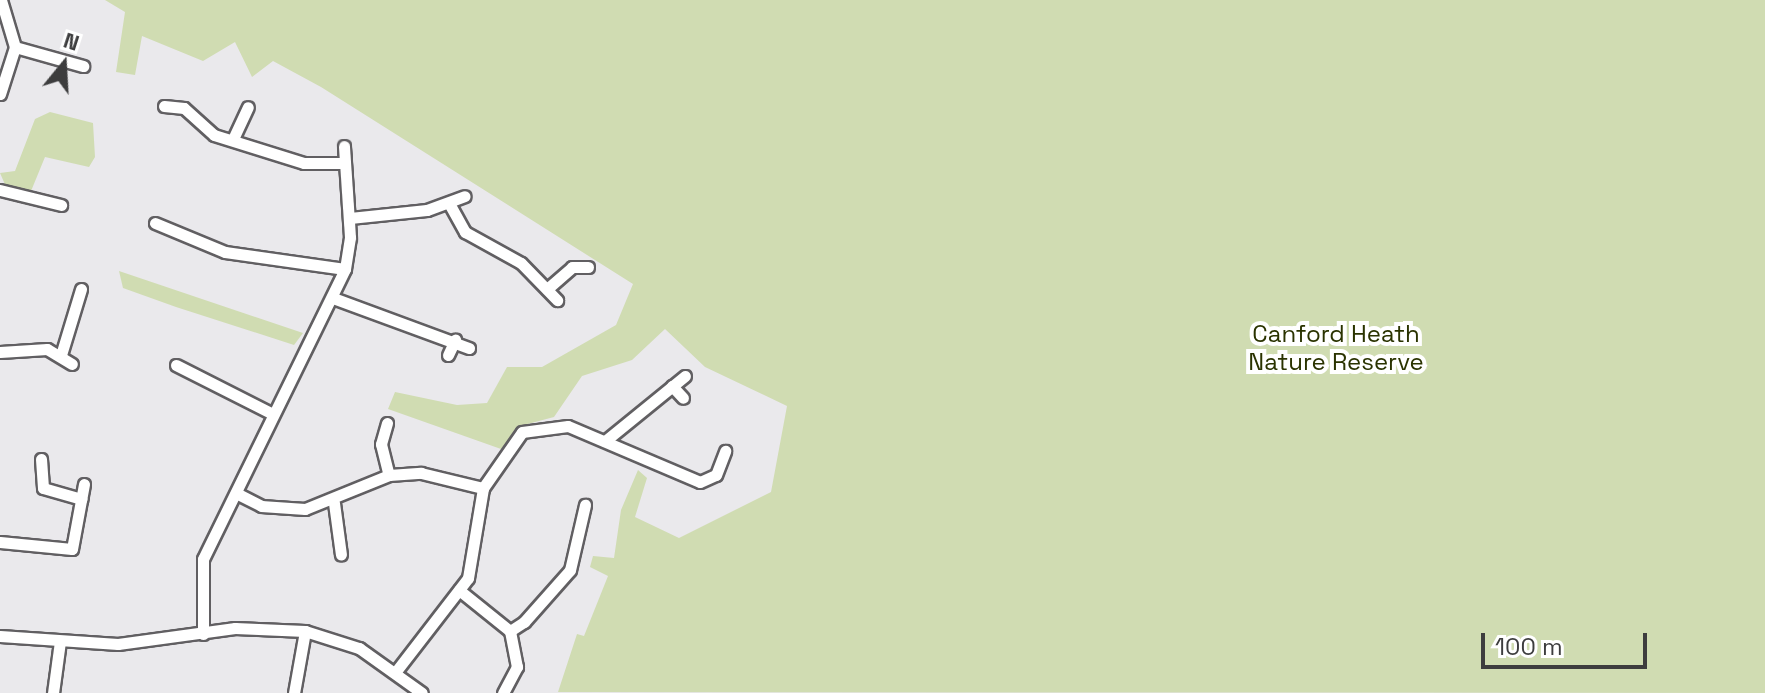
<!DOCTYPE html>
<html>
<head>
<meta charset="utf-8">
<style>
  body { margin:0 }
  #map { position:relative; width:1765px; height:693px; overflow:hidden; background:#eae9ec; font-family:"Space Grotesk",sans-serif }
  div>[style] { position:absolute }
  .green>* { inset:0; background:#d0dcb2 }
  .roads { filter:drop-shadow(2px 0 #615f62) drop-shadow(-2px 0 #615f62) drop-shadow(0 2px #615f62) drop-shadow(0 -2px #615f62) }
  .minor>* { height:11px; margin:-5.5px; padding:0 5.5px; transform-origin:5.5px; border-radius:5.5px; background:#fff }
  span { translate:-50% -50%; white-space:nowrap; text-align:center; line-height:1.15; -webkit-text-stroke:8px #fff; paint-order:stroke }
  .park-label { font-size:24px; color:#2a3300 }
  .north { position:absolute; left:24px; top:24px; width:80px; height:80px; -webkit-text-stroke:6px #fff; paint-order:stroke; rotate:18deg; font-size:22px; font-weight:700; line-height:32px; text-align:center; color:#3d3d3e }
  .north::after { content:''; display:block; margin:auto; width:28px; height:36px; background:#3d3d3e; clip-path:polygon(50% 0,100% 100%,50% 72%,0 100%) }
  .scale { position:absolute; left:1481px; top:633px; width:166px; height:36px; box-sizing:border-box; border:4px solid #3d3d3e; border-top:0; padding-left:10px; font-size:24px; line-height:28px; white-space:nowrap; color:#3d3d3e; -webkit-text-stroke:6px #fff; paint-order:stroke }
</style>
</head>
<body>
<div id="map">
  <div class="green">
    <i style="clip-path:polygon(105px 0,1765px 0,1765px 693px,558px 692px,577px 634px,584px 636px,608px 576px,590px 567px,593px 556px,614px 558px,621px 510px,638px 470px,647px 478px,635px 517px,679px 538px,771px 492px,787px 406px,705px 367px,665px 329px,632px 360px,582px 376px,554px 417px,520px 426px,501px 449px,388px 409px,395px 392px,457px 405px,487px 403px,507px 367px,542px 367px,616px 325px,633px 284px,321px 87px,273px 61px,252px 77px,235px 42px,203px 61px,142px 36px,135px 75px,116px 72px,125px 12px)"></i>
    <i style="clip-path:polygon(50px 112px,93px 123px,95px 157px,89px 167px,45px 157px,29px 196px,7px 189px,0 173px,15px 171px,35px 119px)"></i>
    <i style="clip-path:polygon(119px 271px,303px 333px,294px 345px,176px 307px,123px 288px)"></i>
  </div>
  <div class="roads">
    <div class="minor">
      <i style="left:15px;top:47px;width:71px;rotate:15.6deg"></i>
      <i style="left:0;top:94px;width:49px;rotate:-72.3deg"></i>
      <i style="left:15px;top:47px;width:49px;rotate:-106.6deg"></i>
      <i style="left:164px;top:106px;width:20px;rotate:6deg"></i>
      <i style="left:184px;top:108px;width:40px;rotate:42deg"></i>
      <i style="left:214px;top:135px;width:94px;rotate:17.3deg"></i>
      <i style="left:304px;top:163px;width:41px"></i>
      <i style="left:233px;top:139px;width:35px;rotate:-65deg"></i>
      <i style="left:0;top:190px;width:63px;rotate:13.8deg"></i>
      <i style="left:450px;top:205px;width:31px;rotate:61deg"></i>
      <i style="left:465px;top:232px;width:64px;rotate:29deg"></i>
      <i style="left:521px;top:263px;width:52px;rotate:45.8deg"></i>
      <i style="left:350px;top:218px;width:77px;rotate:-5.9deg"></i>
      <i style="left:427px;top:210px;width:40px;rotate:-20.2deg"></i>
      <i style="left:155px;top:223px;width:76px;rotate:22.5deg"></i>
      <i style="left:225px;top:252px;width:121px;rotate:8.1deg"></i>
      <i style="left:547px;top:289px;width:33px;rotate:-41deg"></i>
      <i style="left:572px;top:267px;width:16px"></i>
      <i style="left:333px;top:298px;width:145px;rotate:20.2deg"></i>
      <i style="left:0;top:352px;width:47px;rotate:-3.7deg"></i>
      <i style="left:47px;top:349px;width:29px;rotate:31deg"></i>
      <i style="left:61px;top:355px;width:69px;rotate:-73.1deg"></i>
      <i style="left:448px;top:355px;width:17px;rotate:-65deg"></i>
      <i style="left:176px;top:365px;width:106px;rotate:26.8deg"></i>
      <i style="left:672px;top:386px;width:16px;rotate:47deg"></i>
      <i style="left:387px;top:423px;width:22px;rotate:106deg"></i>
      <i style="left:381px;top:444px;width:32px;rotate:76deg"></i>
      <i style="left:605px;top:441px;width:103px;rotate:-39.1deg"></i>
      <i style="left:41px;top:459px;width:29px;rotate:86deg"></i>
      <i style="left:43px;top:488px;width:40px;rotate:16deg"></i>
      <i style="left:236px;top:493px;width:28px;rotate:27deg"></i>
      <i style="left:261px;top:506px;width:44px;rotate:3.9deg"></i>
      <i style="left:305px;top:509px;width:91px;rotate:-22deg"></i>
      <i style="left:389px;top:475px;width:32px;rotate:-4deg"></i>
      <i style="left:421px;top:473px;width:64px;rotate:13.6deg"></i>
      <i style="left:334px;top:503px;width:52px;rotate:82.3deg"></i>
      <i style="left:0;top:542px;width:72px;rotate:5.6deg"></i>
      <i style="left:72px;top:549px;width:66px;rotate:-79.5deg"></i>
      <i style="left:459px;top:590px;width:65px;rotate:38.8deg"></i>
      <i style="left:510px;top:631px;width:17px;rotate:-33deg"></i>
      <i style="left:524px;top:622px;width:69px;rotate:-48.5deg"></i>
      <i style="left:570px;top:570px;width:67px;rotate:-77deg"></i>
      <i style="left:203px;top:634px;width:75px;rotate:-90deg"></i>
      <i style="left:203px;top:559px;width:323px;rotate:-63.9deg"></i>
      <i style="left:345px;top:269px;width:32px;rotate:-81deg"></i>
      <i style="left:350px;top:237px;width:91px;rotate:-93.8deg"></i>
      <i style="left:0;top:636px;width:118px;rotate:3.9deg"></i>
      <i style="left:118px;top:644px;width:118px;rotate:-7.8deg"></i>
      <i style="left:235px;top:628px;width:70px;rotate:2.5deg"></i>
      <i style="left:305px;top:631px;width:57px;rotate:17.5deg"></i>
      <i style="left:359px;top:648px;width:77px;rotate:35.5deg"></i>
      <i style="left:397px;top:670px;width:116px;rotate:-52.3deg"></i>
      <i style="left:468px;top:578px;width:91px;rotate:-80.5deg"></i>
      <i style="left:483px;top:488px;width:68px;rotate:-55.1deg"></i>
      <i style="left:522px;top:432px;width:46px;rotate:-7.4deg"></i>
      <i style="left:568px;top:426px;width:143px;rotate:23deg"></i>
      <i style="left:700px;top:482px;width:17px;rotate:-24deg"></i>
      <i style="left:716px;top:475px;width:26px;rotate:-69deg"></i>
      <i style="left:53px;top:693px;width:52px;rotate:-82.3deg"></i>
      <i style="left:294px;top:693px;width:63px;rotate:-79.9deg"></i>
      <i style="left:503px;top:693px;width:30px;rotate:-62deg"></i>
      <i style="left:517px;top:667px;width:37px;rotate:-101deg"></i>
    </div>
  </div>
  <div class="park-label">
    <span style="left:1336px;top:348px">Canford Heath<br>Nature Reserve</span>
  </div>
  <div class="north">N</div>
  <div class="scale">100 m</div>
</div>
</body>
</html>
